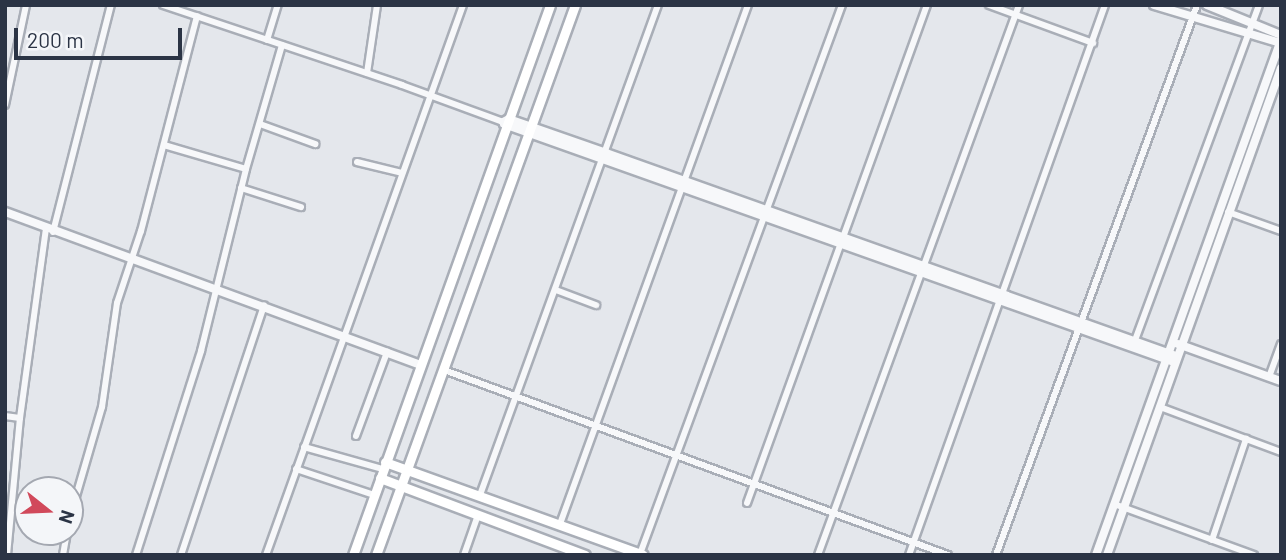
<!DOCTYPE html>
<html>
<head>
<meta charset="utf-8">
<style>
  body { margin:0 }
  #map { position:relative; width:1286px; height:560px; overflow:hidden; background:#e4e7ec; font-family:Barlow,sans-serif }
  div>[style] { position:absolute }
  .roads { filter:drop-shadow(2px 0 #a9aeb7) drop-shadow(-2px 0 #a9aeb7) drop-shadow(0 2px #a9aeb7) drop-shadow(0 -2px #a9aeb7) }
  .minor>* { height:6px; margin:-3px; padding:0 3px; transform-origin:3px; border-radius:3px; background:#f7f8fa }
  .tertiary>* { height:8px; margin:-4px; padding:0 4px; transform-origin:4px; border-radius:4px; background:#f7f8fa }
  .secondary>* { height:9px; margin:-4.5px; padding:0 4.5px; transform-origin:4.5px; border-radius:4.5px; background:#fff }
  span { translate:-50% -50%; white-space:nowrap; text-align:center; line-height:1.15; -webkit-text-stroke:5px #f4f6f9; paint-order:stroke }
  .frame { position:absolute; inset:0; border:7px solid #2b3445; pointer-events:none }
  .north { position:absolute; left:14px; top:476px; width:70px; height:70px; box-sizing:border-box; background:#f4f6f9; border:2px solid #a4a8b1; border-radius:50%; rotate:108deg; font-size:19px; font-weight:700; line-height:28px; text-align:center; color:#2b3445 }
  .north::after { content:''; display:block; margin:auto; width:24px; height:32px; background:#d1495b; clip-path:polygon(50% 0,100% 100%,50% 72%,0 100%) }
  .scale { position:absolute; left:14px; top:28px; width:168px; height:32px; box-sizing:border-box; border:4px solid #2b3445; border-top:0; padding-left:9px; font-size:21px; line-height:24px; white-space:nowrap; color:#2b3445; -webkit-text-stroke:5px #f4f6f9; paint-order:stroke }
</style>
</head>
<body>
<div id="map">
  <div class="roads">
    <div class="minor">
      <i style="left:163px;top:5px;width:252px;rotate:18.5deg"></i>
      <i style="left:402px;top:85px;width:108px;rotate:20.1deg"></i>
      <i style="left:989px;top:5px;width:111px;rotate:20.1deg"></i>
      <i style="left:267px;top:40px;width:37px;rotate:-73deg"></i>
      <i style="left:367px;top:73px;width:69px;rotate:-81.6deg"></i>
      <i style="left:5px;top:105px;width:102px;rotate:-78.1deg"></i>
      <i style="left:260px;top:124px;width:59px;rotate:20deg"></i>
      <i style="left:164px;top:145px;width:85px;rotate:16.3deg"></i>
      <i style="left:357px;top:162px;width:46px;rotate:13.7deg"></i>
      <i style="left:241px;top:188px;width:63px;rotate:17.6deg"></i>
      <i style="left:1228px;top:212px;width:56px;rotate:19.7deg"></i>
      <i style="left:53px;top:232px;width:234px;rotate:-75.7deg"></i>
      <i style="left:556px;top:290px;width:43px;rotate:20.6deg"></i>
      <i style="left:1134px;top:343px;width:360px;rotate:-69.7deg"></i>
      <i style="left:444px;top:370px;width:537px;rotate:20.16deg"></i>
      <i style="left:1269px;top:377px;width:35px;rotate:-70deg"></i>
      <i style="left:1160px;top:407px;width:129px;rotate:20.4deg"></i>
      <i style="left:5px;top:416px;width:15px;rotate:8deg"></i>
      <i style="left:356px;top:436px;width:90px;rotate:-69.7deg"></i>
      <i style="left:304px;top:447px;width:82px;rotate:15.6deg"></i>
      <i style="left:296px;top:469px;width:82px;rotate:18.4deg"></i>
      <i style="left:480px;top:495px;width:521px;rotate:-70.04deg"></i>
      <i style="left:747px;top:503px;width:530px;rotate:-70.13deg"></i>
      <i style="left:1114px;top:504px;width:149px;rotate:20deg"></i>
      <i style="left:70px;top:517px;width:115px;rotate:-73.8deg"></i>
      <i style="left:102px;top:407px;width:105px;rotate:-81.8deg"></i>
      <i style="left:117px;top:303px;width:76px;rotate:-71.6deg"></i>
      <i style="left:141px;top:231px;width:222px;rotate:-75.4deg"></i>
      <i style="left:560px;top:524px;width:552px;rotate:-70.09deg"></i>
      <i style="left:1212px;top:540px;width:107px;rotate:-71.4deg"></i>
      <i style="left:640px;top:554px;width:585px;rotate:-69.8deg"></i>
      <i style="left:7px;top:555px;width:138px;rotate:-84.6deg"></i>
      <i style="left:20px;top:418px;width:191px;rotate:-82.2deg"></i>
      <i style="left:63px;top:555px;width:23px;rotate:-80deg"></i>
      <i style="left:136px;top:555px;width:214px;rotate:-72.3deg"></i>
      <i style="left:201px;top:351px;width:187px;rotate:-76.1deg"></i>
      <i style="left:246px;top:169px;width:129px;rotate:-73.8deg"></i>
      <i style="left:181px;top:555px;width:263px;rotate:-71.6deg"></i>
      <i style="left:266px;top:555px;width:584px;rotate:-70.29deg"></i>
      <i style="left:464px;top:555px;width:42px;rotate:-70.7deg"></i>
      <i style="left:818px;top:555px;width:586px;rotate:-69.92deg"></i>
      <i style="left:909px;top:555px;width:584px;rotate:-70.39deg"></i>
      <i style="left:996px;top:555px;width:586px;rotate:-69.92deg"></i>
    </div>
    <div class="tertiary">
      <i style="left:1154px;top:5px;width:133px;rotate:16.7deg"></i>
      <i style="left:1207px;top:5px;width:80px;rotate:22.1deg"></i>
      <i style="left:503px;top:122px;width:7px;rotate:-27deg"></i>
      <i style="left:509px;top:119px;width:103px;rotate:19.3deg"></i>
      <i style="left:606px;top:153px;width:605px;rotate:19.6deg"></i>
      <i style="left:504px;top:124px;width:711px;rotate:19.56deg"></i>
      <i style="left:5px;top:212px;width:441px;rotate:20.2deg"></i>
      <i style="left:1178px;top:344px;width:109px;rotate:19.8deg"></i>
      <i style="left:1096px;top:555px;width:547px;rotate:-70.24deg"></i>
      <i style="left:1107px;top:555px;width:517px;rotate:-70.34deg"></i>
    </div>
    <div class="secondary">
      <i style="left:385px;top:462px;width:274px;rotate:19.8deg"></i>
      <i style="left:380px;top:478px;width:219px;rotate:20.6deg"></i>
      <i style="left:353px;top:555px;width:584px;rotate:-70.29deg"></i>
      <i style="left:376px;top:555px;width:585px;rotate:-70.11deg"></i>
    </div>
  </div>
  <div class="frame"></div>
  <div class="north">N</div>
  <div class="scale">200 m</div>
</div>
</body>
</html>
